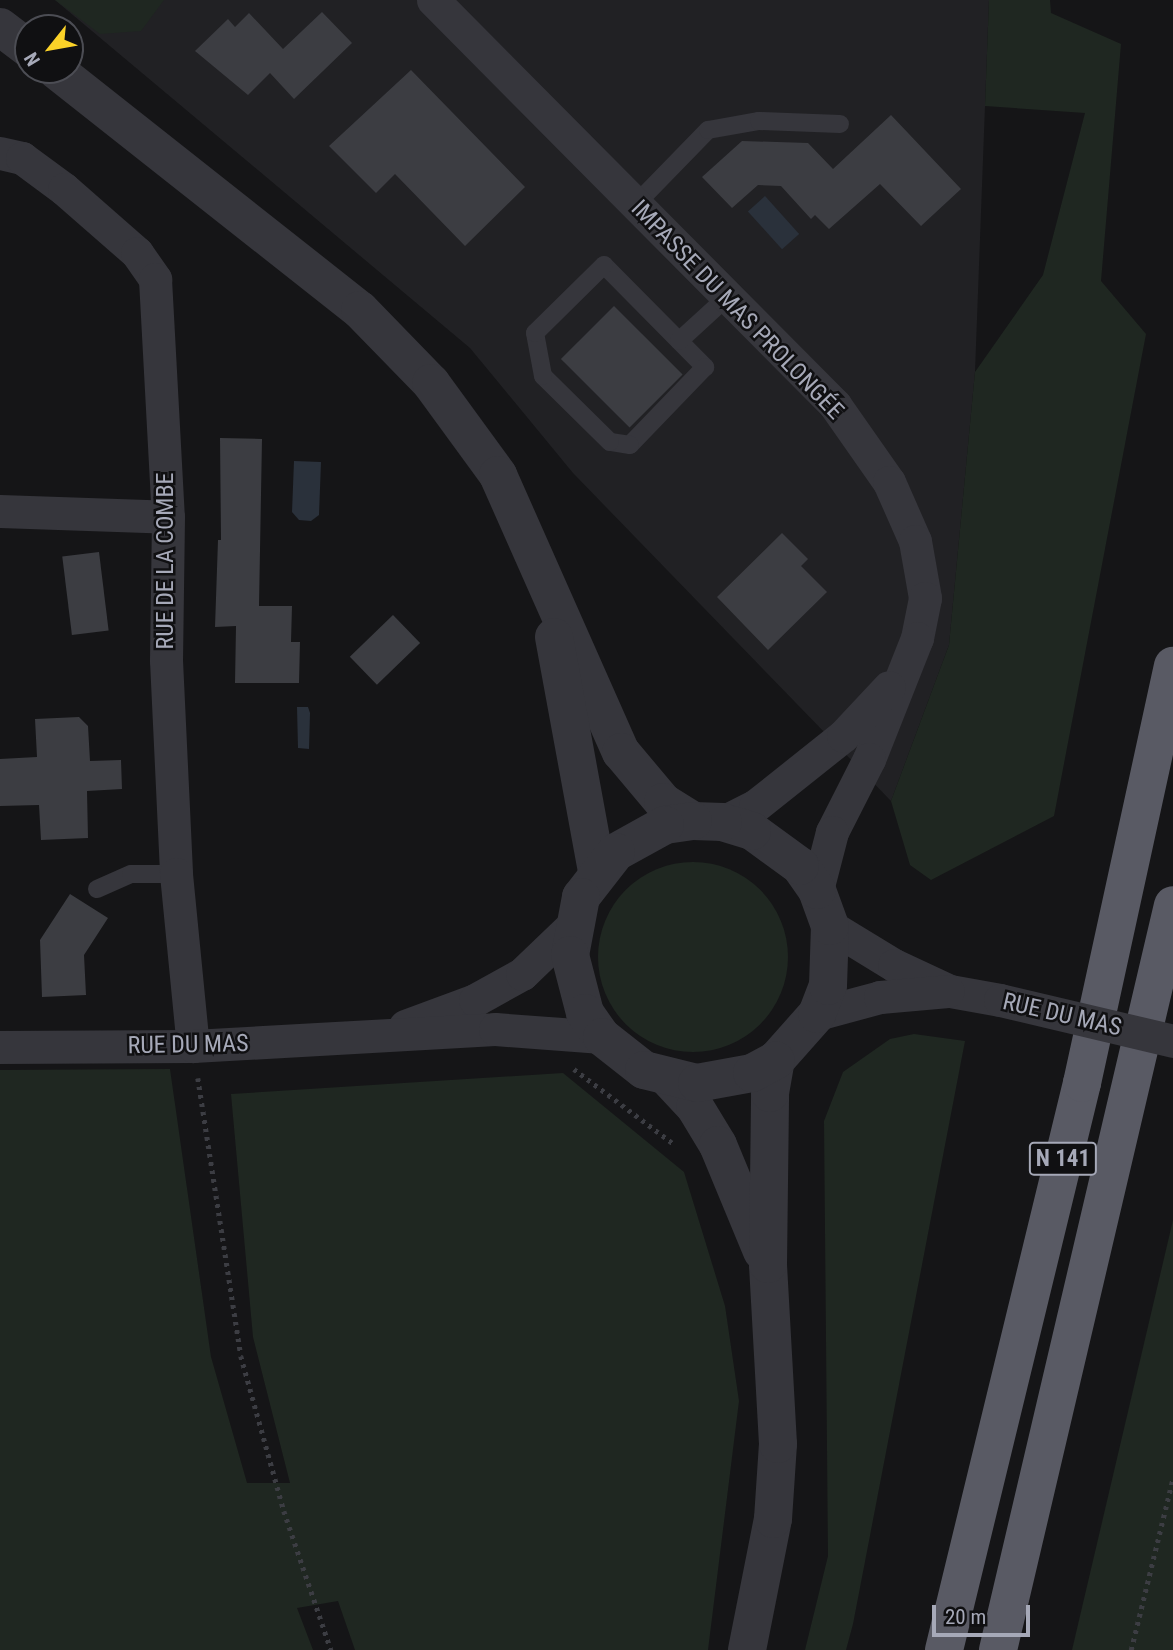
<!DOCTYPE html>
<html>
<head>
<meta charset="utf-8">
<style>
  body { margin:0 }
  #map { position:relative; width:1173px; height:1650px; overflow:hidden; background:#151517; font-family:"Roboto Condensed",sans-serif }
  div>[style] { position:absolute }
  .built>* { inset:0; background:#212124 }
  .green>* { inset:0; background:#1f2721 }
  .round { border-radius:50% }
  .water>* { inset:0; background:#2a313b; transform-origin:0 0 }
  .building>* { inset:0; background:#3c3d42; transform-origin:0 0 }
  .path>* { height:4.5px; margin-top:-2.25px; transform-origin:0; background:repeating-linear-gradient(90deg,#3c3d43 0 3.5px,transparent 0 8.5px) }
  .service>* { height:18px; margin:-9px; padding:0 9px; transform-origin:9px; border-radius:9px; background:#36363c }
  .minor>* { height:33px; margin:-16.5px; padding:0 16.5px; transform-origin:16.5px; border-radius:16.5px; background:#36363c }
  .tertiary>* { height:38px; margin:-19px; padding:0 19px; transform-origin:19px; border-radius:19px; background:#36363c }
  .trunk>* { height:38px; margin:-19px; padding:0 19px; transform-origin:19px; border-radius:19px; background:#595a64 }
  .minor-bridge>* { height:33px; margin:-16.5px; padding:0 16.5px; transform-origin:16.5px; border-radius:16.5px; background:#36363c }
  span { translate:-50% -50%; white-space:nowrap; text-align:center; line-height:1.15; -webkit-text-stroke:5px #101012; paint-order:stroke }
  .shield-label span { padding:2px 5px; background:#101012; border:2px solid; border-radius:5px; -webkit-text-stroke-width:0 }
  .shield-label { font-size:23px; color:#a6a9b8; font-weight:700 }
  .street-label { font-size:24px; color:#a6a9b8 }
  .north { position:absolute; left:14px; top:14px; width:70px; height:70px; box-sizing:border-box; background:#101012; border:2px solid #4c4d54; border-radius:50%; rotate:239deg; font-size:19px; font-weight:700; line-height:28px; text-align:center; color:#a6a9b8 }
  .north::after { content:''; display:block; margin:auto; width:24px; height:32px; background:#fbd228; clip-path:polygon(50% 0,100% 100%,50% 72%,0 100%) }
  .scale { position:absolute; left:932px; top:1605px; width:98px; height:32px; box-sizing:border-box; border:4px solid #a6a9b8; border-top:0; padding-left:9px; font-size:21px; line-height:24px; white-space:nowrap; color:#a6a9b8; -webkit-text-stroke:5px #101012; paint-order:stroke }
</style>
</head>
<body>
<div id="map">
  <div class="built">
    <i style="clip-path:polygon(55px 0,989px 0,975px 372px,949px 645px,891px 801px,573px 473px,470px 348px)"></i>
  </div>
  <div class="green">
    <i style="clip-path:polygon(55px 0,164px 0,141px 31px,100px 34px)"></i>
    <i style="clip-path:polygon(989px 0,1050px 0,1051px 13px,1121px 44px,1101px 281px,1146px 334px,1054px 816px,931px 880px,910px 865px,891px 801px,949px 645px,975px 372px,1043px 275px,1085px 113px,985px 106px)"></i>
    <i class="round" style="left:598px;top:862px;width:190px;height:190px"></i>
    <i style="clip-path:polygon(914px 1034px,965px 1041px,853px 1624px,846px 1650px,805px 1650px,828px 1556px,824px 1121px,843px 1072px,890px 1039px)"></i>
    <i style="clip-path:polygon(170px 1069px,211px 1357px,247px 1483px,290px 1483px,253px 1337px,231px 1094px,563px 1073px,684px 1172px,725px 1306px,739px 1401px,708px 1650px,355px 1650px,338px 1601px,297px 1608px,313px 1650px,0 1650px,0 1070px)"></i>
    <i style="clip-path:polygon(1173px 1220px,1173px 1650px,1072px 1650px)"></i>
  </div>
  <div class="water">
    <i style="left:765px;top:196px;width:51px;height:23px;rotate:48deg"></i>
    <i style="clip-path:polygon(294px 461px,321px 462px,319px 515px,311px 521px,299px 520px,292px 512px)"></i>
    <i style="clip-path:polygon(297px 707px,308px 707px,310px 713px,309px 749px,298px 748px)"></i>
  </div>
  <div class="building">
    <i style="clip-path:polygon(322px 12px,352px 43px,294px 99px,270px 73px,248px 95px,195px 51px,228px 19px,235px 27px,249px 13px,283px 49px)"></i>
    <i style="clip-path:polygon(411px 70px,525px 187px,465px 246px,395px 174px,376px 193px,329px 146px)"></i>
    <i style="clip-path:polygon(891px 115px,961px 189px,921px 226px,880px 184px,829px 229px,815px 215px,811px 219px,781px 186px,758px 185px,732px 208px,702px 177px,742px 141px,808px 143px,833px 169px)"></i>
    <i style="left:614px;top:306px;width:97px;height:75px;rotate:45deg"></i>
    <i style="clip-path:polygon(220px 438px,262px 439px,259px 606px,292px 606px,291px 642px,300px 642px,299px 683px,235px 683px,236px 626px,215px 627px,218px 540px,221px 540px)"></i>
    <i style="clip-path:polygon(782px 533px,808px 559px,801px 566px,827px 592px,768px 650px,717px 597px)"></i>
    <i style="left:99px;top:552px;width:79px;height:37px;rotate:83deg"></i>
    <i style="left:393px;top:615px;width:39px;height:60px;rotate:46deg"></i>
    <i style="clip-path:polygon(79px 717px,88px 726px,90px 761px,121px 760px,122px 789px,87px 791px,88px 838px,41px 840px,39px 805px,0 806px,0 759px,37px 757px,35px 719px)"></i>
    <i style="clip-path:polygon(70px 894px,108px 918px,84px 955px,86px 995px,42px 997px,40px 940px)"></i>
  </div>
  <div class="path">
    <i style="left:574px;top:1069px;width:125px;rotate:36.9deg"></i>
    <i style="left:198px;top:1078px;width:281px;rotate:81.2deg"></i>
    <i style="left:241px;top:1356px;width:161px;rotate:74.5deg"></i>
    <i style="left:284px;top:1511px;width:147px;rotate:71.3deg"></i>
    <i style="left:1131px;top:1650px;width:177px;rotate:-76.3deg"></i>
  </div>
  <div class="service">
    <i style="left:635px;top:205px;width:105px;rotate:-45.8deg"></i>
    <i style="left:708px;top:130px;width:52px;rotate:-10deg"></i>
    <i style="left:759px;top:121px;width:81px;rotate:2.1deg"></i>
    <i style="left:604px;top:265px;width:144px;rotate:45.3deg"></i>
    <i style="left:705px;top:367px;width:108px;rotate:133.9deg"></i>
    <i style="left:630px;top:445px;width:20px;rotate:-171deg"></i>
    <i style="left:610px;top:442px;width:94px;rotate:-135.4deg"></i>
    <i style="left:543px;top:376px;width:44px;rotate:-100.5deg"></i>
    <i style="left:535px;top:333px;width:97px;rotate:-44.6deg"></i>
    <i style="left:679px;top:341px;width:65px;rotate:-42.5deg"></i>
    <i style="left:97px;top:889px;width:37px;rotate:-24deg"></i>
    <i style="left:131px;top:874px;width:45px"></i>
  </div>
  <div class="minor">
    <i style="left:433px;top:0;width:571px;rotate:45.21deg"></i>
    <i style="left:835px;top:405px;width:94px;rotate:55deg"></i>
    <i style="left:889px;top:482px;width:64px;rotate:66.2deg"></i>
    <i style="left:915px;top:541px;width:58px;rotate:80deg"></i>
    <i style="left:925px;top:598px;width:41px;rotate:101.3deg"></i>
    <i style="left:917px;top:638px;width:130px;rotate:111.6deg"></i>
    <i style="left:869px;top:759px;width:82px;rotate:116.9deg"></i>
    <i style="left:832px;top:832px;width:60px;rotate:104.5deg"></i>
    <i style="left:0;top:153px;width:23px;rotate:13deg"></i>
    <i style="left:22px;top:158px;width:52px;rotate:36.4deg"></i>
    <i style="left:64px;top:189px;width:97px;rotate:41.2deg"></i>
    <i style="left:137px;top:253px;width:32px;rotate:55deg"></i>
    <i style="left:155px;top:279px;width:238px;rotate:86.9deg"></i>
    <i style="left:168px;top:517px;width:143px;rotate:90.8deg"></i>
    <i style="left:166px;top:660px;width:214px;rotate:87.3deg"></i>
    <i style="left:176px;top:874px;width:173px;rotate:84.4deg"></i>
    <i style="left:0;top:511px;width:168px;rotate:2deg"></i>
    <i style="left:723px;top:822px;width:36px;rotate:-27deg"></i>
    <i style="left:755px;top:806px;width:112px;rotate:-38.5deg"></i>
    <i style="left:843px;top:736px;width:67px;rotate:-46.8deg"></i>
    <i style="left:830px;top:926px;width:75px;rotate:31.4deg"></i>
    <i style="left:894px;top:965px;width:62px;rotate:24.9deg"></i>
    <i style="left:950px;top:991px;width:51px;rotate:10.2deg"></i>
    <i style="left:817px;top:1014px;width:65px;rotate:-15.1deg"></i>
    <i style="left:880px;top:997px;width:68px;rotate:-5deg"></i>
    <i style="left:405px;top:1026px;width:75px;rotate:-20.4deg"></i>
    <i style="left:475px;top:1000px;width:54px;rotate:-29deg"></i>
    <i style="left:522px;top:974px;width:71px;rotate:-43.9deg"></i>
    <i style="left:0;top:1047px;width:193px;rotate:-0.3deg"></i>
    <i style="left:193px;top:1046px;width:302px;rotate:-3.2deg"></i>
    <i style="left:495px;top:1029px;width:107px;rotate:4.3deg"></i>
  </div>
  <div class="tertiary">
    <i style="left:0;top:27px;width:35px;rotate:37deg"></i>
    <i style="left:56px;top:70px;width:387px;rotate:38.3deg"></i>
    <i style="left:360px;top:310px;width:102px;rotate:45.8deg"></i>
    <i style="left:431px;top:383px;width:114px;rotate:53.9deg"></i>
    <i style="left:498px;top:475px;width:303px;rotate:66.1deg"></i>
    <i style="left:621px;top:752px;width:65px;rotate:50deg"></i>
    <i style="left:663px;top:802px;width:36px;rotate:32deg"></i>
    <i style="left:554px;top:637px;width:239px;rotate:79.6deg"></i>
    <i style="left:669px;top:1079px;width:38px;rotate:47deg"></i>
    <i style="left:695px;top:1107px;width:44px;rotate:58.8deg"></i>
    <i style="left:718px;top:1145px;width:115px;rotate:67.5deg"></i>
    <i style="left:747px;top:1650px;width:134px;rotate:-78.8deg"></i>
    <i style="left:773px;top:1519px;width:75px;rotate:-86.2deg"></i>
    <i style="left:778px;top:1444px;width:180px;rotate:-93.2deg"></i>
    <i style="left:768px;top:1264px;width:171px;rotate:-89.3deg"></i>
    <i style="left:770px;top:1093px;width:34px;rotate:-80deg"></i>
    <i style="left:776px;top:1060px;width:62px;rotate:-48.3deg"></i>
    <i style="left:817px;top:1014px;width:30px;rotate:-69deg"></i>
    <i style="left:828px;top:986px;width:60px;rotate:-88.1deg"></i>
    <i style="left:830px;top:926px;width:38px;rotate:-110deg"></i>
    <i style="left:817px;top:890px;width:29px;rotate:-125deg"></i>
    <i style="left:800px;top:866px;width:59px;rotate:-143.9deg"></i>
    <i style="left:752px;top:831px;width:30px;rotate:-163deg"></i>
    <i style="left:723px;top:822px;width:30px;rotate:-178deg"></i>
    <i style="left:693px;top:821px;width:28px;rotate:172deg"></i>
    <i style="left:665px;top:825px;width:56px;rotate:151.1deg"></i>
    <i style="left:616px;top:852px;width:57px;rotate:127.9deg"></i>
    <i style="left:581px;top:897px;width:59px;rotate:100.7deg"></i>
    <i style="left:570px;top:955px;width:60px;rotate:75.5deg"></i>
    <i style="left:585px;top:1013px;width:29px;rotate:55deg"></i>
    <i style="left:602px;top:1037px;width:53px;rotate:38.2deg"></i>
    <i style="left:644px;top:1070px;width:55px;rotate:13.8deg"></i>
    <i style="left:697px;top:1083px;width:56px;rotate:-10.3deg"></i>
    <i style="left:752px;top:1073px;width:27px;rotate:-28deg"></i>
  </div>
  <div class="trunk">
    <i style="left:944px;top:1650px;width:584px;rotate:-76.32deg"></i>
    <i style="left:1082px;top:1083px;width:427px;rotate:-77.7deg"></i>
    <i style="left:998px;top:1650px;width:765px;rotate:-76.78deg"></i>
  </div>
  <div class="minor-bridge">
    <i style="left:1000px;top:1000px;width:178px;rotate:13.3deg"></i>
  </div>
  <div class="shield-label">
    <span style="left:1063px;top:1159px">N 141</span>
  </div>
  <div class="street-label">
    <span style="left:737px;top:310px;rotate:46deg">IMPASSE DU MAS PROLONGÉE</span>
    <span style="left:166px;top:561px;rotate:-90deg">RUE DE LA COMBE</span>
    <span style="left:1062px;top:1015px;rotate:13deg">RUE DU MAS</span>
    <span style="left:188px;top:1045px;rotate:-1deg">RUE DU MAS</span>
  </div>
  <div class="north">N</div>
  <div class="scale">20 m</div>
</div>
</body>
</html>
